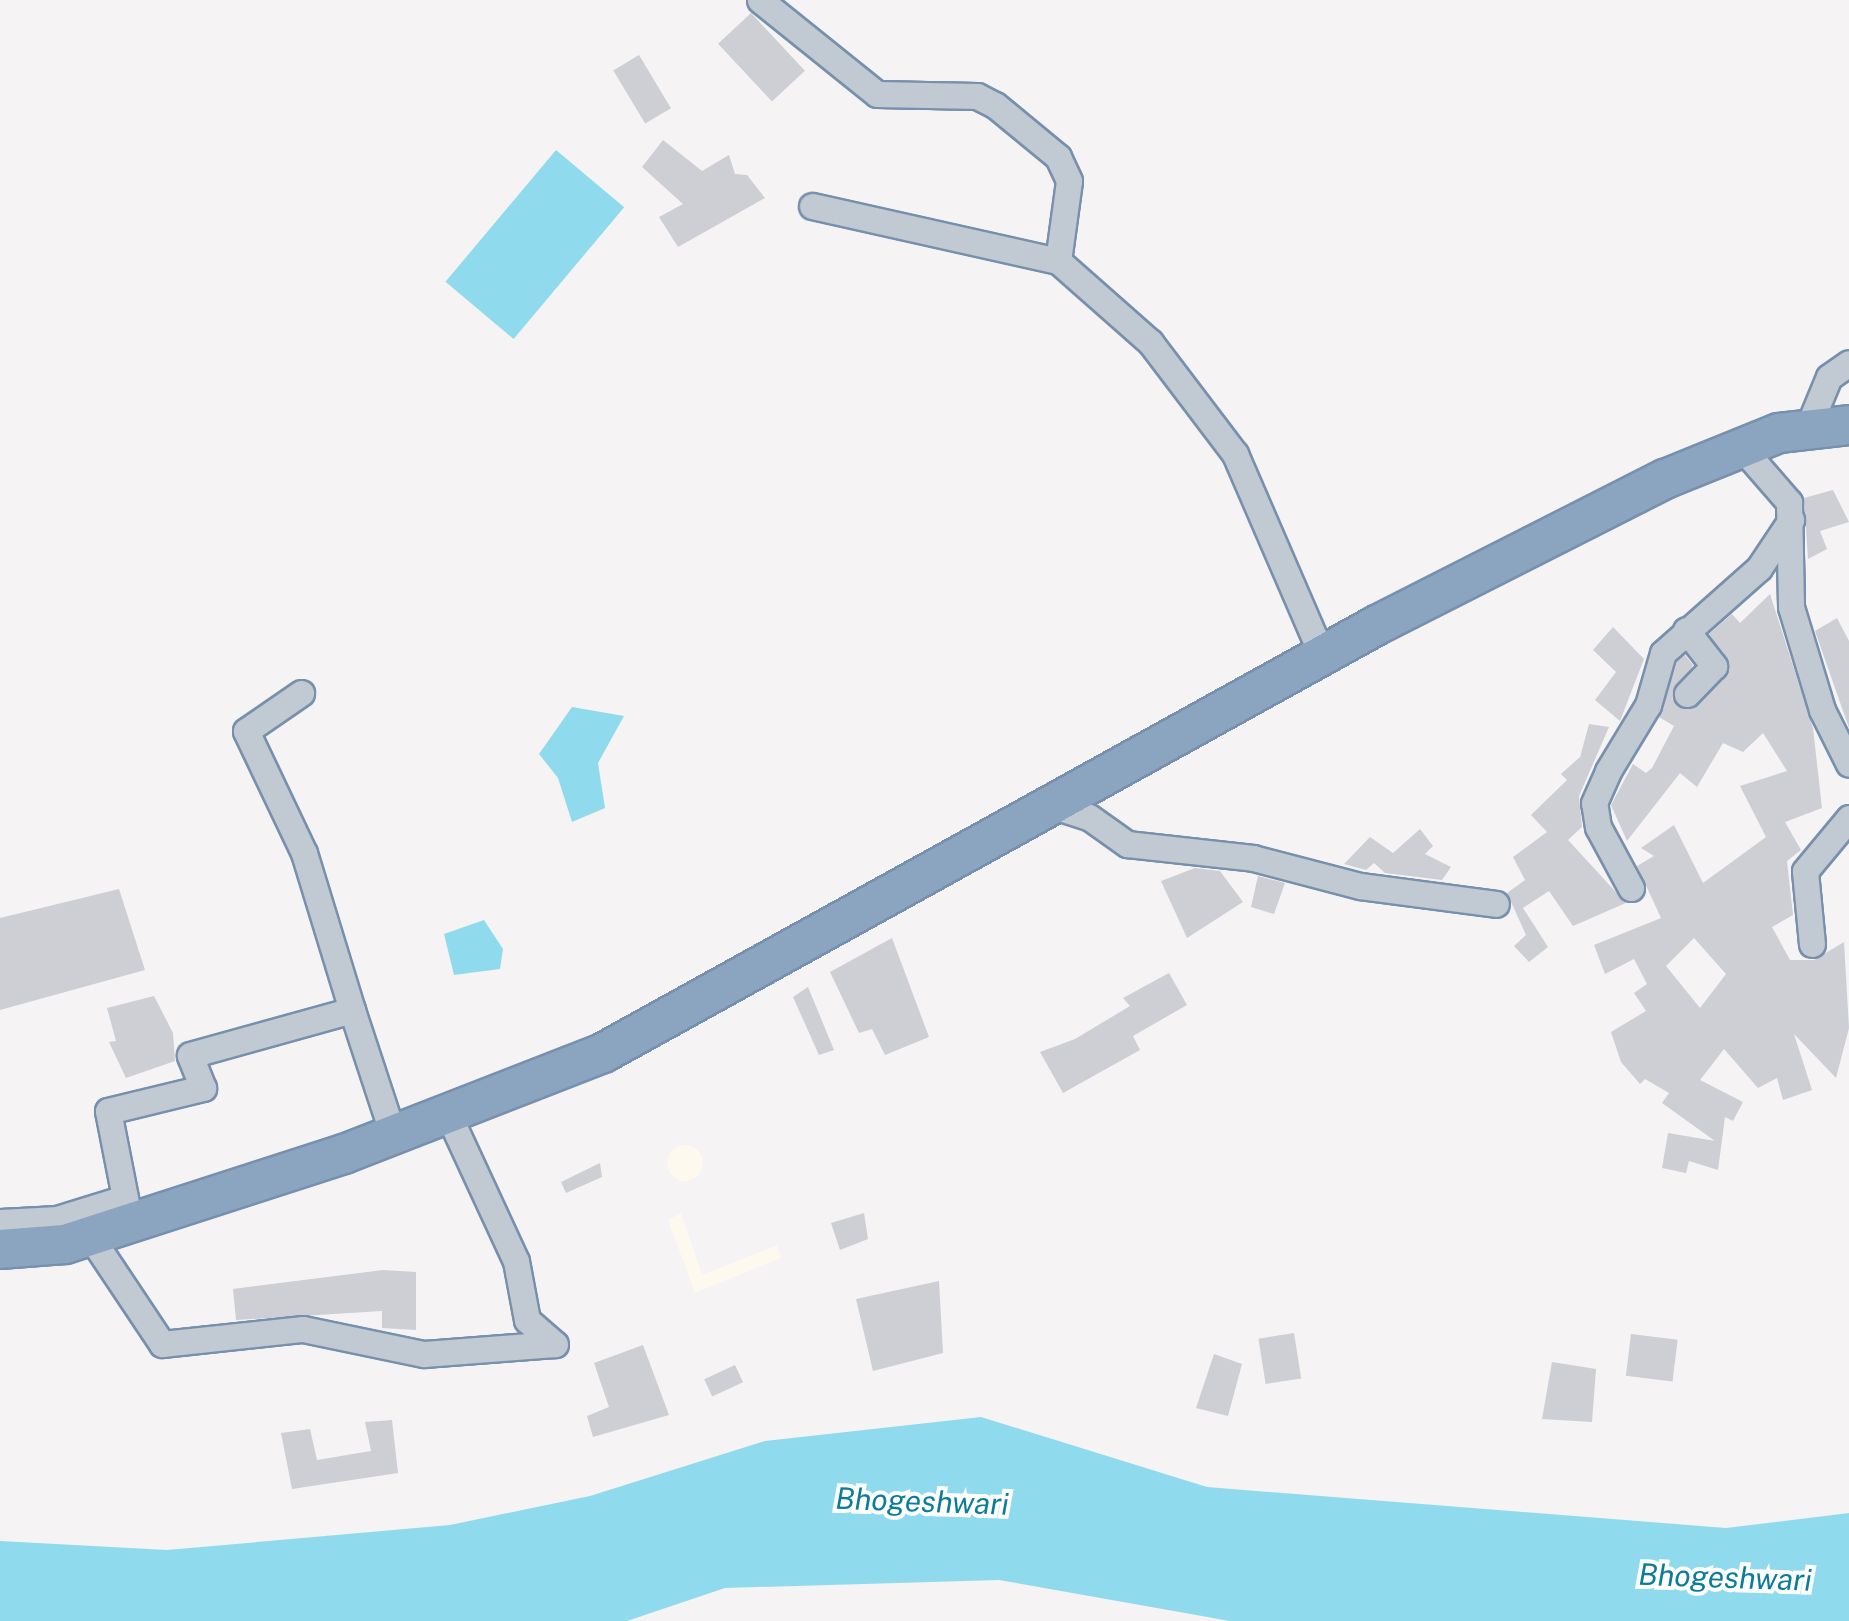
<!DOCTYPE html>
<html>
<head>
<meta charset="utf-8">
<style>
  body { margin:0 }
  #map { position:relative; width:1849px; height:1621px; overflow:hidden; background:#f5f3f3; font-family:"Public Sans",sans-serif }
  div>[style] { position:absolute }
  .commercial>* { inset:0; background:#fdf9ef }
  .round { border-radius:50% }
  .water>* { inset:0; background:#90daee; transform-origin:0 0 }
  .building>* { inset:0; background:#cdcfd5; transform-origin:0 0 }
  .roads { filter:drop-shadow(2px 0 #7690ad) drop-shadow(-2px 0 #7690ad) drop-shadow(0 2px #7690ad) drop-shadow(0 -2px #7690ad) }
  .minor>* { height:25px; margin:-12.5px; padding:0 12.5px; transform-origin:12.5px; border-radius:12.5px; background:#c1cad2 }
  .highway>* { height:38px; margin:-19px; padding:0 19px; transform-origin:19px; border-radius:19px; background:#8ba5c1 }
  span { translate:-50% -50%; white-space:nowrap; text-align:center; line-height:1.15; -webkit-text-stroke:8px #fff; paint-order:stroke }
  .water-label { font-size:30px; color:#0c7c9b; font-style:italic }
</style>
</head>
<body>
<div id="map">
  <div class="commercial">
    <i class="round" style="left:667px;top:1145px;width:36px;height:36px"></i>
    <i style="clip-path:polygon(681px 1213px,702px 1275px,777px 1245px,781px 1258px,695px 1293px,668px 1220px)"></i>
  </div>
  <div class="water">
    <i style="left:556px;top:150px;width:89px;height:172px;rotate:40deg"></i>
    <i style="clip-path:polygon(572px 707px,624px 716px,598px 763px,605px 808px,572px 822px,558px 778px,539px 754px)"></i>
    <i style="clip-path:polygon(484px 920px,503px 949px,500px 969px,454px 975px,444px 934px)"></i>
    <i style="clip-path:polygon(981px 1417px,1207px 1487px,1726px 1528px,1849px 1513px,1849px 1621px,1230px 1621px,999px 1580px,725px 1588px,627px 1621px,0 1621px,0 1541px,167px 1550px,450px 1525px,590px 1496px,765px 1441px)"></i>
  </div>
  <div class="building">
    <i style="left:751px;top:13px;width:79px;height:45px;rotate:47deg"></i>
    <i style="left:639px;top:55px;width:62px;height:30px;rotate:59deg"></i>
    <i style="clip-path:polygon(663px 140px,702px 171px,729px 155px,735px 174px,747px 175px,765px 198px,678px 247px,659px 217px,683px 204px,642px 167px)"></i>
    <i style="clip-path:polygon(1833px 490px,1849px 522px,1820px 531px,1827px 549px,1808px 559px,1804px 498px)"></i>
    <i style="clip-path:polygon(evenodd,1770px 594px,1813px 728px,1822px 808px,1785px 822px,1801px 850px,1787px 861px,1793px 915px,1772px 927px,1790px 960px,1814px 960px,1844px 942px,1849px 1028px,1836px 1078px,1794px 1034px,1812px 1090px,1783px 1100px,1777px 1078px,1758px 1088px,1724px 1049px,1700px 1080px,1743px 1102px,1733px 1121px,1725px 1117px,1718px 1170px,1689px 1161px,1686px 1173px,1662px 1168px,1668px 1133px,1715px 1141px,1662px 1103px,1669px 1093px,1645px 1079px,1640px 1084px,1621px 1062px,1611px 1032px,1646px 1011px,1634px 993px,1647px 984px,1634px 959px,1605px 974px,1594px 945px,1661px 918px,1637px 866px,1654px 856px,1641px 848px,1674px 825px,1703px 883px,1766px 837px,1740px 786px,1787px 771px,1763px 733px,1743px 752px,1723px 743px,1697px 787px,1680px 773px,1627px 841px,1611px 805px,1633px 764px,1646px 773px,1652px 768px,1674px 726px,1659px 717px,1677px 662px,1685px 655px,1693px 665px,1672px 699px,1692px 709px,1730px 670px,1709px 634px,1732px 614px,1740px 623px,1770px 594px,1694px 938px,1726px 974px,1700px 1008px,1666px 966px,1694px 938px)"></i>
    <i style="clip-path:polygon(1837px 618px,1849px 641px,1849px 728px,1815px 631px)"></i>
    <i style="clip-path:polygon(1613px 627px,1644px 659px,1620px 721px,1595px 700px,1616px 672px,1593px 650px)"></i>
    <i style="clip-path:polygon(1589px 724px,1609px 727px,1579px 796px,1582px 827px,1568px 840px,1626px 903px,1573px 926px,1549px 891px,1523px 908px,1548px 947px,1529px 962px,1514px 946px,1526px 935px,1507px 893px,1525px 880px,1513px 857px,1547px 832px,1531px 815px,1567px 780px,1561px 774px,1580px 757px)"></i>
    <i style="clip-path:polygon(1420px 829px,1433px 846px,1425px 854px,1451px 867px,1442px 880px,1385px 873px,1374px 863px,1366px 870px,1344px 864px,1370px 837px,1393px 853px)"></i>
    <i style="clip-path:polygon(1195px 868px,1220px 871px,1243px 902px,1187px 938px,1161px 881px)"></i>
    <i style="clip-path:polygon(1258px 876px,1285px 883px,1274px 914px,1251px 907px)"></i>
    <i style="clip-path:polygon(119px 889px,145px 970px,0 1010px,0 918px)"></i>
    <i style="clip-path:polygon(892px 938px,929px 1037px,885px 1055px,872px 1029px,859px 1033px,830px 972px)"></i>
    <i style="clip-path:polygon(1169px 973px,1187px 1005px,1133px 1036px,1140px 1050px,1063px 1093px,1040px 1052px,1075px 1039px,1130px 1006px,1123px 998px)"></i>
    <i style="clip-path:polygon(808px 987px,834px 1050px,819px 1055px,793px 997px)"></i>
    <i style="clip-path:polygon(154px 996px,173px 1033px,175px 1061px,126px 1078px,109px 1042px,116px 1041px,107px 1008px)"></i>
    <i style="clip-path:polygon(600px 1163px,602px 1177px,566px 1193px,561px 1182px)"></i>
    <i style="clip-path:polygon(864px 1213px,868px 1239px,840px 1250px,831px 1223px)"></i>
    <i style="clip-path:polygon(383px 1270px,416px 1272px,416px 1330px,382px 1328px,382px 1311px,236px 1320px,233px 1289px)"></i>
    <i style="clip-path:polygon(939px 1281px,943px 1353px,873px 1371px,856px 1299px)"></i>
    <i style="left:1294px;top:1333px;width:46px;height:36px;rotate:81deg"></i>
    <i style="left:1631px;top:1334px;width:47px;height:42px;rotate:7deg"></i>
    <i style="clip-path:polygon(643px 1345px,669px 1415px,593px 1437px,587px 1416px,609px 1407px,594px 1363px)"></i>
    <i style="clip-path:polygon(1214px 1354px,1242px 1364px,1228px 1416px,1196px 1408px)"></i>
    <i style="clip-path:polygon(1552px 1362px,1596px 1369px,1592px 1422px,1542px 1419px)"></i>
    <i style="left:735px;top:1365px;width:19px;height:34px;rotate:65deg"></i>
    <i style="clip-path:polygon(392px 1420px,398px 1473px,292px 1489px,281px 1433px,310px 1429px,317px 1460px,371px 1451px,365px 1422px)"></i>
  </div>
  <div class="roads">
    <div class="minor">
      <i style="left:760px;top:0;width:150px;rotate:38.8deg"></i>
      <i style="left:877px;top:94px;width:100px;rotate:1.1deg"></i>
      <i style="left:977px;top:96px;width:20px;rotate:27deg"></i>
      <i style="left:995px;top:105px;width:82px;rotate:39.5deg"></i>
      <i style="left:1058px;top:157px;width:26px;rotate:65deg"></i>
      <i style="left:1069px;top:181px;width:81px;rotate:97.8deg"></i>
      <i style="left:1058px;top:261px;width:252px;rotate:-167.4deg"></i>
      <i style="left:1058px;top:261px;width:123px;rotate:41.4deg"></i>
      <i style="left:1150px;top:342px;width:141px;rotate:52.8deg"></i>
      <i style="left:1235px;top:454px;width:219px;rotate:66.6deg"></i>
      <i style="left:1807px;top:430px;width:57px;rotate:-67.5deg"></i>
      <i style="left:1829px;top:377px;width:24px;rotate:-35deg"></i>
      <i style="left:1742px;top:448px;width:72px;rotate:49deg"></i>
      <i style="left:1789px;top:502px;width:105px;rotate:88.9deg"></i>
      <i style="left:1791px;top:607px;width:108px;rotate:73.2deg"></i>
      <i style="left:1822px;top:710px;width:60px;rotate:63.4deg"></i>
      <i style="left:1686px;top:630px;width:46px;rotate:52.1deg"></i>
      <i style="left:1714px;top:666px;width:39px;rotate:134deg"></i>
      <i style="left:1051px;top:805px;width:40px;rotate:18deg"></i>
      <i style="left:1089px;top:817px;width:47px;rotate:35.4deg"></i>
      <i style="left:1127px;top:844px;width:127px;rotate:6.3deg"></i>
      <i style="left:1253px;top:858px;width:111px;rotate:14.7deg"></i>
      <i style="left:1360px;top:886px;width:137px;rotate:7.5deg"></i>
      <i style="left:1631px;top:888px;width:69px;rotate:-118.4deg"></i>
      <i style="left:1598px;top:827px;width:24px;rotate:-99deg"></i>
      <i style="left:1594px;top:803px;width:35px;rotate:-66deg"></i>
      <i style="left:1608px;top:771px;width:77px;rotate:-58.8deg"></i>
      <i style="left:1648px;top:705px;width:54px;rotate:-73.9deg"></i>
      <i style="left:1663px;top:653px;width:128px;rotate:-41.5deg"></i>
      <i style="left:1759px;top:568px;width:58px;rotate:-56.3deg"></i>
      <i style="left:1812px;top:944px;width:73px;rotate:-95.5deg"></i>
      <i style="left:1805px;top:871px;width:69px;rotate:-50.3deg"></i>
      <i style="left:352px;top:1010px;width:132px;rotate:71.8deg"></i>
      <i style="left:448px;top:1114px;width:162px;rotate:65.2deg"></i>
      <i style="left:516px;top:1261px;width:60px;rotate:79.4deg"></i>
      <i style="left:527px;top:1320px;width:37px;rotate:41deg"></i>
      <i style="left:0;top:1222px;width:57px;rotate:-3deg"></i>
      <i style="left:57px;top:1219px;width:71px;rotate:-17.2deg"></i>
      <i style="left:130px;top:1223px;width:114px;rotate:-101.1deg"></i>
      <i style="left:108px;top:1111px;width:98px;rotate:-13.6deg"></i>
      <i style="left:203px;top:1088px;width:35px;rotate:-112deg"></i>
      <i style="left:190px;top:1055px;width:168px;rotate:-15.5deg"></i>
      <i style="left:352px;top:1010px;width:164px;rotate:-107deg"></i>
      <i style="left:304px;top:853px;width:135px;rotate:-115.4deg"></i>
      <i style="left:246px;top:731px;width:67px;rotate:-34.6deg"></i>
      <i style="left:90px;top:1236px;width:130px;rotate:56.3deg"></i>
      <i style="left:162px;top:1344px;width:142px;rotate:-6.1deg"></i>
      <i style="left:303px;top:1329px;width:124px;rotate:11.7deg"></i>
      <i style="left:424px;top:1354px;width:131px;rotate:-4.4deg"></i>
    </div>
    <div class="highway">
      <i style="left:0;top:1249px;width:65px;rotate:-4.4deg"></i>
      <i style="left:65px;top:1244px;width:293px;rotate:-17.9deg"></i>
      <i style="left:344px;top:1154px;width:278px;rotate:-21.3deg"></i>
      <i style="left:603px;top:1053px;width:884px;rotate:-28.94deg"></i>
      <i style="left:1377px;top:625px;width:323px;rotate:-26.9deg"></i>
      <i style="left:1665px;top:479px;width:123px;rotate:-22deg"></i>
      <i style="left:1779px;top:433px;width:70px;rotate:-6.5deg"></i>
    </div>
  </div>
  <div class="water-label">
    <span style="left:922px;top:1501px;rotate:2deg">Bhogeshwari</span>
    <span style="left:1725px;top:1577px;rotate:2deg">Bhogeshwari</span>
  </div>
</div>
</body>
</html>
